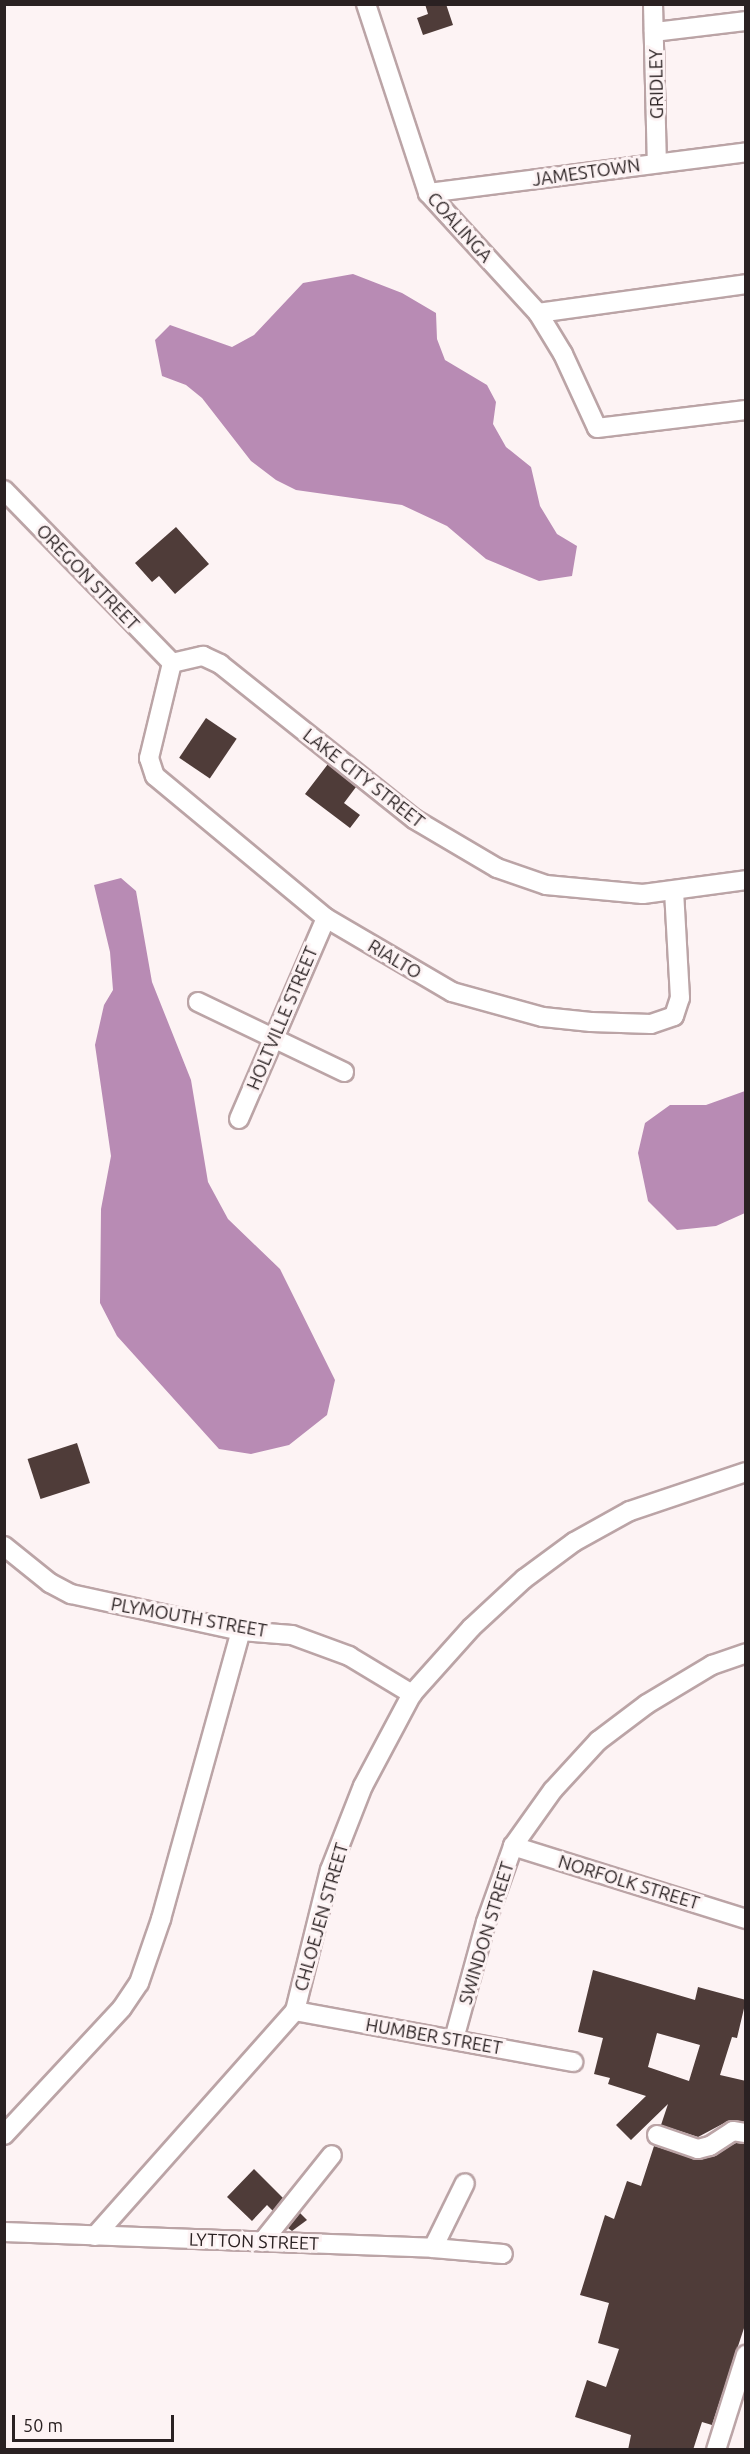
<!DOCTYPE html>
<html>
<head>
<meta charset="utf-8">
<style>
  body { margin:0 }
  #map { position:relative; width:750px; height:2454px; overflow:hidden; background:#fdf3f4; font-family:Ubuntu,sans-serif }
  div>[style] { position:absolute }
  .water>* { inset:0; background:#b88bb4 }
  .building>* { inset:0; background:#4f3c39; transform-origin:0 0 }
  .roads { filter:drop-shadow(2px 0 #bba4a6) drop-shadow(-2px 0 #bba4a6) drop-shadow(0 2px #bba4a6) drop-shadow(0 -2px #bba4a6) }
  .street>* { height:18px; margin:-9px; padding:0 9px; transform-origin:9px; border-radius:9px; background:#fff }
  span { translate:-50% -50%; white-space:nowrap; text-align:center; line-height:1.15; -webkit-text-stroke:6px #fdf3f4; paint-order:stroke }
  .street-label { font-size:18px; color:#2a2122 }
  .frame { position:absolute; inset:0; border:6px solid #2a2122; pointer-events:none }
  .scale { position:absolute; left:12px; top:2415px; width:162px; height:27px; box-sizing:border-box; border:3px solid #2a2122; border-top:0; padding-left:8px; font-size:18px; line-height:21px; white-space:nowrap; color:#2a2122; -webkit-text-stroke:4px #fdf3f4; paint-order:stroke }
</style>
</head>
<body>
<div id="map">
  <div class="water">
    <i style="clip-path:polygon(353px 274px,402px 293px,436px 313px,437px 339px,445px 360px,487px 385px,496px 402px,493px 424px,506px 447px,531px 467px,540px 506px,557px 534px,577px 546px,572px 576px,539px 581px,486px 559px,447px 526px,402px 505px,296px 490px,276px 480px,251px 461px,202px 398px,186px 385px,162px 376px,155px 340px,170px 325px,232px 347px,254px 335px,303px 283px)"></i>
    <i style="clip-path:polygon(121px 878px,136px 891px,152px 982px,191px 1080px,208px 1182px,228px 1219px,280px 1269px,335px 1380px,327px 1415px,289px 1445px,251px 1454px,219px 1449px,117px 1336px,100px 1303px,101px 1209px,111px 1156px,95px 1045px,104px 1005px,113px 990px,110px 952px,94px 885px)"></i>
    <i style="clip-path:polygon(745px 1091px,745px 1213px,716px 1226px,677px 1230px,648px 1201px,638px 1153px,645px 1123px,670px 1105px,706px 1105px)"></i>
  </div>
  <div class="building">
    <i style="clip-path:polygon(425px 4px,446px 4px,453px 25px,423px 35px,417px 18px,428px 14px)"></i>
    <i style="clip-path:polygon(176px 527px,209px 564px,175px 594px,159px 576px,152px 582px,135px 563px)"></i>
    <i style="left:206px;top:718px;width:37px;height:48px;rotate:34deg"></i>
    <i style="clip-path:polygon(328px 764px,356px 787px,344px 803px,360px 815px,350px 828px,305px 794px)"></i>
    <i style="left:77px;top:1443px;width:42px;height:52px;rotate:72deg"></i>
    <i style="clip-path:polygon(evenodd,593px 1970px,695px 2000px,698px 1987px,746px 2000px,737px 2038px,732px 2037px,720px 2075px,746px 2081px,746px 2122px,728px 2121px,698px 2137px,661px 2125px,668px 2104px,631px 2140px,616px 2125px,646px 2096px,608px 2084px,610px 2078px,594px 2074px,603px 2038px,578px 2032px,593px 1970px,657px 2033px,700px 2045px,689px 2081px,648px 2067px,657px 2033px)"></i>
    <i style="clip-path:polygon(736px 2143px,746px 2144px,746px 2322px,712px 2425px,702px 2422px,693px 2450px,628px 2450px,631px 2435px,575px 2417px,587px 2380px,606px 2387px,619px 2349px,598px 2343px,609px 2303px,580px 2295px,605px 2215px,614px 2219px,627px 2181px,641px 2186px,654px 2146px,700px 2160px)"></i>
    <i style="clip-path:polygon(254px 2169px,283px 2198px,273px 2211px,267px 2205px,252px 2221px,227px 2197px)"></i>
    <i style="clip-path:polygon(300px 2213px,307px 2220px,292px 2231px,288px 2228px)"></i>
  </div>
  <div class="roads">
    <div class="street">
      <i style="left:366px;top:4px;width:199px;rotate:71.8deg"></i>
      <i style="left:428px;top:193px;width:163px;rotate:47.5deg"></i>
      <i style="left:538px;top:313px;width:48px;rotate:58.6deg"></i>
      <i style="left:563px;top:354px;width:81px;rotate:65.3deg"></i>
      <i style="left:597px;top:428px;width:150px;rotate:-6.9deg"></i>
      <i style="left:653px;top:4px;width:159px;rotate:88.6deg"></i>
      <i style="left:654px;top:32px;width:93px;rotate:-6.8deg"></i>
      <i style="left:428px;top:193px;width:321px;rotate:-7.3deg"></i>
      <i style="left:538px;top:313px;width:210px;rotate:-7.9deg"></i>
      <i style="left:4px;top:490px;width:241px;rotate:45.8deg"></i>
      <i style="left:172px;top:663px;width:98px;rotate:103.6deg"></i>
      <i style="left:149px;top:758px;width:19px;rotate:72deg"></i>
      <i style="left:155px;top:776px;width:222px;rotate:39.7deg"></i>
      <i style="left:326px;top:918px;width:146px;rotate:30.4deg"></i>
      <i style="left:452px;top:992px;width:94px;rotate:15.4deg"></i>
      <i style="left:543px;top:1017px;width:48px;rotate:5.9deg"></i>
      <i style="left:591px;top:1022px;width:60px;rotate:1.9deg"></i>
      <i style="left:651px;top:1024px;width:24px;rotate:-19deg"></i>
      <i style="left:674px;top:1016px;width:19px;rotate:-72deg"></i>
      <i style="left:680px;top:998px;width:107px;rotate:-93.2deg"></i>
      <i style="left:172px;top:663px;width:32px;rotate:-13deg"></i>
      <i style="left:203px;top:656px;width:19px;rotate:25deg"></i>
      <i style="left:220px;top:664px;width:248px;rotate:38.6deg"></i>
      <i style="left:414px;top:819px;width:96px;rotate:30.6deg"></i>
      <i style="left:497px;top:868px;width:52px;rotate:19.1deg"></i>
      <i style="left:546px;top:885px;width:97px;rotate:5.3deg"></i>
      <i style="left:643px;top:894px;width:104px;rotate:-7.7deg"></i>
      <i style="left:198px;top:1002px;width:162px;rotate:25.6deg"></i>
      <i style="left:239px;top:1119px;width:219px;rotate:-66.6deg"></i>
      <i style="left:4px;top:1546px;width:59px;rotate:38.8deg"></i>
      <i style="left:50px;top:1583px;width:24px;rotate:28deg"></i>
      <i style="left:71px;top:1594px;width:174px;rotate:12.3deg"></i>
      <i style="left:241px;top:1631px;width:51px;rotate:4.5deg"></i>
      <i style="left:292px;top:1635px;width:61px;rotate:20.2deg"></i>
      <i style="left:349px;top:1656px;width:74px;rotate:31.1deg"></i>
      <i style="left:513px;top:1846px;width:244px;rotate:17.4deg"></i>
      <i style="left:295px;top:2011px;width:283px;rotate:10.4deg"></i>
      <i style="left:454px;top:2039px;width:121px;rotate:-74.7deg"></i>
      <i style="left:486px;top:1922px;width:81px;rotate:-70.4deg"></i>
      <i style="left:513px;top:1846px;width:69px;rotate:-54.5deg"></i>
      <i style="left:553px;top:1790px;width:67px;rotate:-47.4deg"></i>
      <i style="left:598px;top:1741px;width:61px;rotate:-37.1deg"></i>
      <i style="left:647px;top:1704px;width:76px;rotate:-31deg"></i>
      <i style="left:712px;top:1665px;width:36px;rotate:-19deg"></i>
      <i style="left:4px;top:2135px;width:173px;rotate:-47.1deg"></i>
      <i style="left:122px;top:2008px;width:30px;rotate:-56deg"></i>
      <i style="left:139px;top:1983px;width:68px;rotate:-71deg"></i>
      <i style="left:161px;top:1919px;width:299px;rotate:-74.5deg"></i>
      <i style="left:657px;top:2135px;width:43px;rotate:18.9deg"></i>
      <i style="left:698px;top:2149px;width:12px;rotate:-14deg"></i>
      <i style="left:710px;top:2146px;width:27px;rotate:-33deg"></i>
      <i style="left:733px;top:2131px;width:13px;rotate:9deg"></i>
      <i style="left:4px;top:2232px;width:429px;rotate:2.1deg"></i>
      <i style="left:433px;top:2248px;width:70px;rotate:4.9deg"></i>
      <i style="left:95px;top:2236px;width:301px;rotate:-48.4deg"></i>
      <i style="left:295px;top:2011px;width:145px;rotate:-76.1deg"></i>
      <i style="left:330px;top:1870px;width:90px;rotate:-68.6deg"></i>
      <i style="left:363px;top:1786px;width:104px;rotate:-62deg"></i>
      <i style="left:412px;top:1694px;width:89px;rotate:-48.2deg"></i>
      <i style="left:471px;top:1628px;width:72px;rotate:-42.8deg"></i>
      <i style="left:524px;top:1579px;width:62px;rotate:-36.5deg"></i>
      <i style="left:574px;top:1542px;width:64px;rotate:-29deg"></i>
      <i style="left:630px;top:1511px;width:122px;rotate:-18.6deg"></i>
      <i style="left:263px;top:2241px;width:110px;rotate:-51.3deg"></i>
      <i style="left:433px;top:2248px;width:72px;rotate:-63.8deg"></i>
      <i style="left:716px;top:2450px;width:100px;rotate:-72.5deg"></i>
    </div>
  </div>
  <div class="street-label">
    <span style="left:656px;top:84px;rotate:-91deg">GRIDLEY</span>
    <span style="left:586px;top:172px;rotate:-8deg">JAMESTOWN</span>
    <span style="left:460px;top:227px;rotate:48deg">COALINGA</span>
    <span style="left:88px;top:577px;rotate:46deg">OREGON STREET</span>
    <span style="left:364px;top:778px;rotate:38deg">LAKE CITY STREET</span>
    <span style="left:395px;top:959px;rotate:31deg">RIALTO</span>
    <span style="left:282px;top:1018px;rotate:-67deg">HOLTVILLE STREET</span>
    <span style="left:189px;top:1617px;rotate:10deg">PLYMOUTH STREET</span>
    <span style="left:629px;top:1882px;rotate:17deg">NORFOLK STREET</span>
    <span style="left:321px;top:1917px;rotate:-74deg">CHLOEJEN STREET</span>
    <span style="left:486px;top:1933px;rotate:-73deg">SWINDON STREET</span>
    <span style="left:434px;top:2036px;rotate:10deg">HUMBER STREET</span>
    <span style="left:254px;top:2241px;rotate:2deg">LYTTON STREET</span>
  </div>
  <div class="frame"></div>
  <div class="scale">50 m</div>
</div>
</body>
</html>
